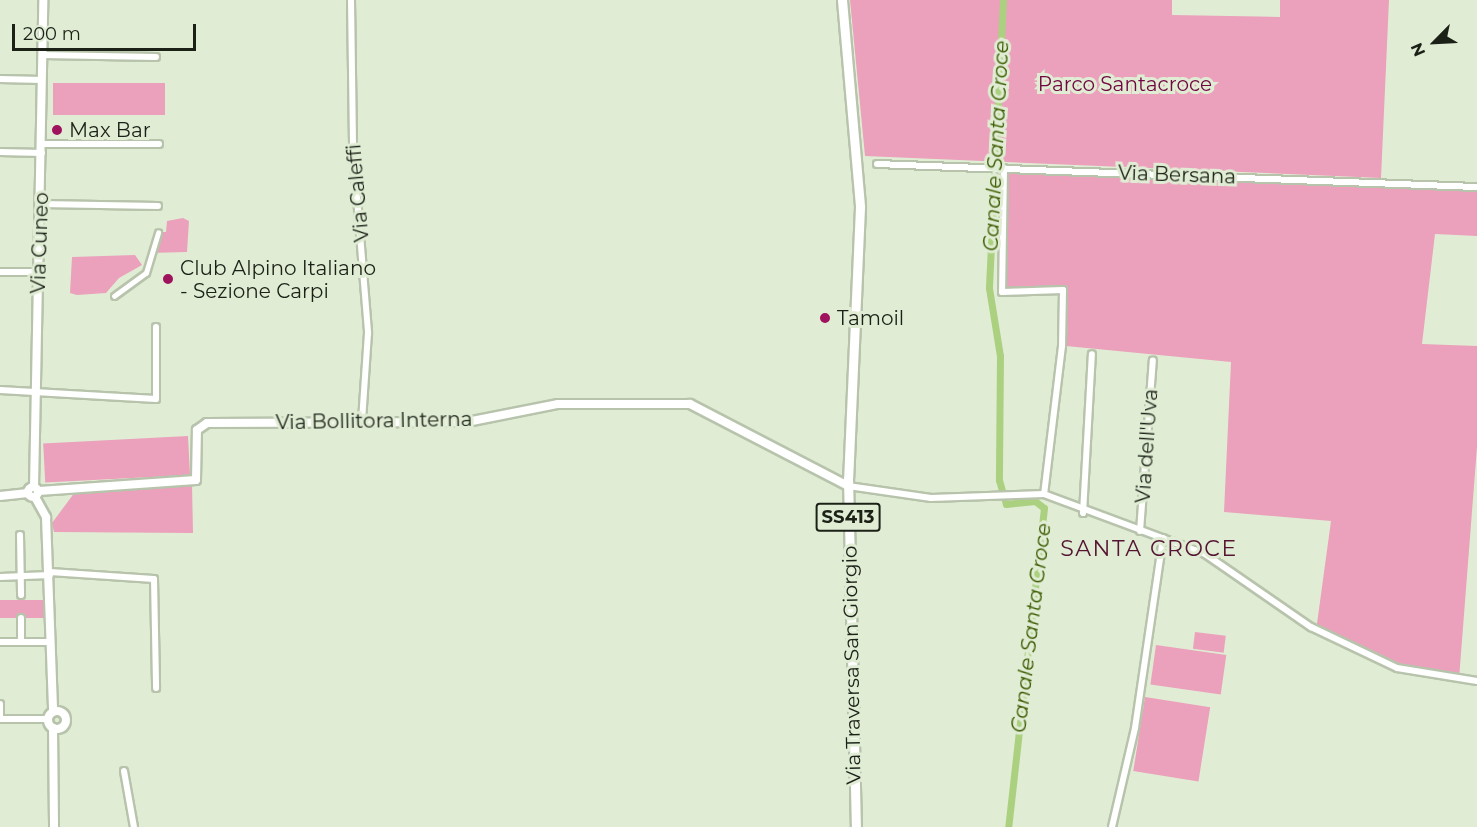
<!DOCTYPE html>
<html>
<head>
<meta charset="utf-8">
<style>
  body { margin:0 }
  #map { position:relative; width:1477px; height:827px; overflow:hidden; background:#e0edd4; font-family:Montserrat,sans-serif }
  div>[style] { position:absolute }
  .green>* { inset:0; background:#eba0bc; transform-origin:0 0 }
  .canal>* { height:7px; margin:-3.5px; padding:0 3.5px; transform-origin:3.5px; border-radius:3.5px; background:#abd180 }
  .roads { filter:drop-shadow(2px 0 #b8c3ac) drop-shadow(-2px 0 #b8c3ac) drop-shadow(0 2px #b8c3ac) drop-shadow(0 -2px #b8c3ac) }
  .pedestrian>* { height:4.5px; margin:-2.25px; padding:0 2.25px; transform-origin:2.25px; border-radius:2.25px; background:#fff }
  .minor>* { height:6px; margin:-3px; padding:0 3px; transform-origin:3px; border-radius:3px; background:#fff }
  .tertiary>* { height:8px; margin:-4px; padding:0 4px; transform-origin:4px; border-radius:4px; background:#fff }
  .tertiary>.ring { margin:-4px; padding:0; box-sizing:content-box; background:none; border:8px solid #fff; border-radius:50% }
  .primary>* { height:9px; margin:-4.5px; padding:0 4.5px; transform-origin:4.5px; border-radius:4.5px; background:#fff }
  .dots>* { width:16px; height:16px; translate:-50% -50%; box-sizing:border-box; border:3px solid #e0edd4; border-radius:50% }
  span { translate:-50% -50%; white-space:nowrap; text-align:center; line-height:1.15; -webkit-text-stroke:6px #e0edd4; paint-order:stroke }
  .shield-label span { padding:2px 4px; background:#e0edd4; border:2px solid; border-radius:4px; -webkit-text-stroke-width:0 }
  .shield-label { font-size:18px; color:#1c2118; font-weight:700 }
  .park-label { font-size:20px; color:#720641 }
  .poi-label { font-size:20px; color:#1c2118 }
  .left { translate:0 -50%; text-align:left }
  .street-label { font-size:20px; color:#1c2118 }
  .water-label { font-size:21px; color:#3c5b00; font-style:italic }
  .quarter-label { font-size:22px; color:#551433; letter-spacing:1.5px }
  .north { position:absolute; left:1405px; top:12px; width:60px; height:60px; -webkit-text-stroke:4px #e0edd4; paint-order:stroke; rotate:246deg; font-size:16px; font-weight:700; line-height:24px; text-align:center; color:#1c2118 }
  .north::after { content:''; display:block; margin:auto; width:21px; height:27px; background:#1c2118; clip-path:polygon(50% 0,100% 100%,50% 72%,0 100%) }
  .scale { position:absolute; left:12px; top:24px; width:184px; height:27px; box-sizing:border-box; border:3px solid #1c2118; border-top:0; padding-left:8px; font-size:18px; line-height:21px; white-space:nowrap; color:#1c2118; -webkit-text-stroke:4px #e0edd4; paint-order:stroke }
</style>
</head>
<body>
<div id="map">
  <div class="green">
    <i style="clip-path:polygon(850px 0,1172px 0,1172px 15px,1280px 17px,1280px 0,1389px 0,1381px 178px,865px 156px)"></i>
    <i style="left:53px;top:83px;width:112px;height:32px"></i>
    <i style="clip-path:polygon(1009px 172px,1477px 189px,1477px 236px,1435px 234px,1422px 344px,1477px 346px,1477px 447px,1459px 679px,1395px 671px,1316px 631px,1331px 521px,1224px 512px,1231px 362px,1066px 346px,1067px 286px,1004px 288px)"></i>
    <i style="clip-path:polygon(183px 218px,189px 221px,187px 252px,149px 253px,161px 232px,166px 232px,167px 221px)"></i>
    <i style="clip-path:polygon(72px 257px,135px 255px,142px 265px,119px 278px,106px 293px,77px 295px,70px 293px)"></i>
    <i style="left:188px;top:436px;width:39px;height:145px;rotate:87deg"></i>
    <i style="clip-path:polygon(192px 485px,193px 533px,54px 532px,52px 523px,75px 492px)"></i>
    <i style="left:0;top:600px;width:44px;height:18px"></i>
    <i style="left:1195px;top:632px;width:31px;height:17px;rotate:7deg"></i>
    <i style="left:1156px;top:645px;width:71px;height:40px;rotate:8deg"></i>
    <i style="left:1145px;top:697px;width:66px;height:75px;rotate:9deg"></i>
  </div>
  <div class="canal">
    <i style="left:1003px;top:0;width:288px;rotate:92.8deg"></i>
    <i style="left:989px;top:288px;width:69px;rotate:80.8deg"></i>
    <i style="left:1000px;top:356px;width:124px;rotate:90.5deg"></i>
    <i style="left:999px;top:480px;width:25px;rotate:74deg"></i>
    <i style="left:1006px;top:504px;width:29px;rotate:-6deg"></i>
    <i style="left:1035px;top:501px;width:11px;rotate:38deg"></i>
    <i style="left:1044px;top:508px;width:321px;rotate:96.4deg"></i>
  </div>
  <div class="roads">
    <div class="pedestrian">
      <i style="left:114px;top:296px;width:39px;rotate:-36deg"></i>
      <i style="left:146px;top:273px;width:42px;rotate:-73.3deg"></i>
    </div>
    <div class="minor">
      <i style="left:351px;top:0;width:149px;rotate:89.2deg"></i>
      <i style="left:353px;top:149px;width:185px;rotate:85.3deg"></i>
      <i style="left:368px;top:333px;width:89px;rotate:93.9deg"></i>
      <i style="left:43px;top:55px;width:113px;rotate:1deg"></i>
      <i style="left:0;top:79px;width:42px;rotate:1.4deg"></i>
      <i style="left:42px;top:144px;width:117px"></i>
      <i style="left:0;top:152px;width:42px;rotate:1.4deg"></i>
      <i style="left:877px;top:164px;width:600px;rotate:2.2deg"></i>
      <i style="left:1004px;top:168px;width:124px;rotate:90.9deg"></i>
      <i style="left:1002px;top:292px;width:61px;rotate:-1.9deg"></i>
      <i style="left:1063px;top:290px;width:56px;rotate:91deg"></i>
      <i style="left:1062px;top:346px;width:149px;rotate:96.9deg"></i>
      <i style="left:41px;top:204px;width:117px;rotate:1deg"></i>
      <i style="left:0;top:272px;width:39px"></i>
      <i style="left:0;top:390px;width:156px;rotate:3.3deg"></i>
      <i style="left:156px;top:399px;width:72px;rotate:-90deg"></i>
      <i style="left:848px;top:486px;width:84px;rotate:8.2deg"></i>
      <i style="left:931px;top:498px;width:113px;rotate:-2deg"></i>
      <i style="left:1044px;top:494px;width:172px;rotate:20.4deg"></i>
      <i style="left:1205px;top:554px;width:129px;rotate:34.6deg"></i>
      <i style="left:1311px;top:627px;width:95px;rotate:25.5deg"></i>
      <i style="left:1397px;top:668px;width:81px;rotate:9.2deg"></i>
      <i style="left:1083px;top:513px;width:159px;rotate:-86.8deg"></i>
      <i style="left:1140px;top:531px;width:171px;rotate:-85.7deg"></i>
      <i style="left:20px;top:535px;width:60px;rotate:89deg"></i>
      <i style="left:50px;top:572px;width:104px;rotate:3.9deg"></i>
      <i style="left:154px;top:579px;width:109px;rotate:88.9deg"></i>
      <i style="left:0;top:577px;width:50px;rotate:-2.3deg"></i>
      <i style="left:21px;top:618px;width:24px;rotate:90deg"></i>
      <i style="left:0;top:642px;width:50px"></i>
      <i style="left:0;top:704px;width:15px;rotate:90deg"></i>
      <i style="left:0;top:719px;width:48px"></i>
      <i style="left:124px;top:771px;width:57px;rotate:79.9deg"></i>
      <i style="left:1112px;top:827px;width:102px;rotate:-76.9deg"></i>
      <i style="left:1135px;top:728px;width:192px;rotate:-81.6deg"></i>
    </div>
    <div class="tertiary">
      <i class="ring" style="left:28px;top:487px;width:2px;height:2px"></i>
      <i style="left:34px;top:487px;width:487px;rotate:-88.9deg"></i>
      <i style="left:39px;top:491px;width:157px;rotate:-4deg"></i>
      <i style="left:196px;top:480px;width:50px;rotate:-88.9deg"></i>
      <i style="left:197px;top:430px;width:12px;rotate:-35deg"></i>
      <i style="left:207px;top:423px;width:260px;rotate:-0.2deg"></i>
      <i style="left:467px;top:422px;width:93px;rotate:-11.2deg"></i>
      <i style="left:558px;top:404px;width:132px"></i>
      <i style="left:690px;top:404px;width:178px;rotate:27.4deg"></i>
      <i style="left:0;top:496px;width:28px;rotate:-6deg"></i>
      <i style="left:35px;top:497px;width:23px;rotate:61deg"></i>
      <i style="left:46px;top:517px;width:195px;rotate:87.9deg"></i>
      <i class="ring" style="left:48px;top:711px;width:10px;height:10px"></i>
      <i style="left:53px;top:728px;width:99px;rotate:89.4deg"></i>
    </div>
    <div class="primary">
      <i style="left:842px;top:0;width:208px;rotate:85deg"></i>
      <i style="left:860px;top:207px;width:271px;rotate:92.5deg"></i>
      <i style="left:848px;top:478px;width:349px;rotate:88.7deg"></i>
    </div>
  </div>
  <div class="dots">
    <i style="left:57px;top:130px;background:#9f125d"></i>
    <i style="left:168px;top:279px;background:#9f125d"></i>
    <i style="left:825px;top:318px;background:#9f125d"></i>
  </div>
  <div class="shield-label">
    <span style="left:848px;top:517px">SS413</span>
  </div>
  <div class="park-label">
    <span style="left:1125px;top:84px">Parco Santacroce</span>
  </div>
  <div class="poi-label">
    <span class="left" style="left:69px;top:130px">Max Bar</span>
    <span class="left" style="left:180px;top:280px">Club Alpino Italiano<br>- Sezione Carpi</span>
    <span class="left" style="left:837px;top:318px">Tamoil</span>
  </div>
  <div class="street-label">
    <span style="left:1177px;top:175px;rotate:2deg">Via Bersana</span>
    <span style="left:358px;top:193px;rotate:-95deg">Via Caleffi</span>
    <span style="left:40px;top:243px;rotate:-88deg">Via Cuneo</span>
    <span style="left:374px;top:421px;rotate:-1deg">Via Bollitora Interna</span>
    <span style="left:1147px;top:446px;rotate:-86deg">Via dell'Uva</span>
    <span style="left:852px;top:665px;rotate:-91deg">Via Traversa San Giorgio</span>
  </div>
  <div class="water-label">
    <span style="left:996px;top:146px;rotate:-87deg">Canale Santa Croce</span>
    <span style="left:1031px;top:628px;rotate:-83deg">Canale Santa Croce</span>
  </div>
  <div class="quarter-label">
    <span style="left:1149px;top:549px">SANTA CROCE</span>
  </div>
  <div class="north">N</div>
  <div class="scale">200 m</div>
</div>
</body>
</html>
